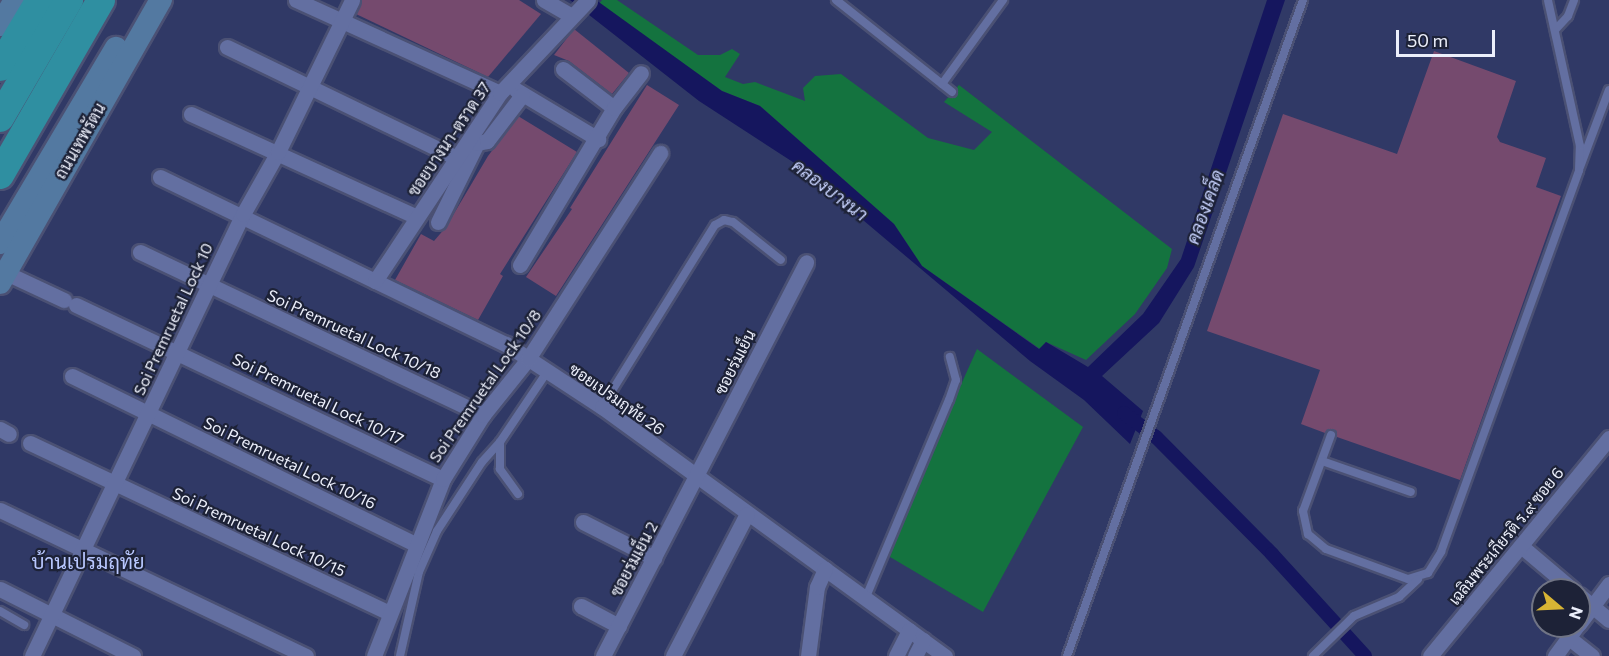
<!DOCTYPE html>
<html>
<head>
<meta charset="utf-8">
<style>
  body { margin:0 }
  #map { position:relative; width:1609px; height:656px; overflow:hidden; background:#303966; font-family:Commissioner,Sarabun,sans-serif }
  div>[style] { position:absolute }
  .green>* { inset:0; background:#14733f }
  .water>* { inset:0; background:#15165e }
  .canal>* { height:14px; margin:-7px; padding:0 7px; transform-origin:7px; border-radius:7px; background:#15165e }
  .building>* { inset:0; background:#754a6e }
  .roads { filter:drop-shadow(2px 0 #4b5174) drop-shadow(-2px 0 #4b5174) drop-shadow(0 2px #4b5174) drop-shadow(0 -2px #4b5174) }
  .lane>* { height:8px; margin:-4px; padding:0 4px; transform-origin:4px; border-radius:4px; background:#636fa1 }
  .street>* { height:15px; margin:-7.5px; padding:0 7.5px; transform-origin:7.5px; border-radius:7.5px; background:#636fa1 }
  .secondary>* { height:22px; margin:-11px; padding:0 11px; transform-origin:11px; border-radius:11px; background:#5379a1 }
  .highway>* { height:28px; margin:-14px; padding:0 14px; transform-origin:14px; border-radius:14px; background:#2f8fa1 }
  span { translate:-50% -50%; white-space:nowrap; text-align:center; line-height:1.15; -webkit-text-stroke:4.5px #1d2237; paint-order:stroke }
  .street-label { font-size:16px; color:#eceffb }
  .water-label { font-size:18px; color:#c8d3ff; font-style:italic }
  .quarter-label { font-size:20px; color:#b9c8ff }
  .north { position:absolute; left:1531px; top:578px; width:60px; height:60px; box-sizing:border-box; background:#1d2237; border:2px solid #707485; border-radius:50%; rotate:109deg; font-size:16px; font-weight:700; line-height:24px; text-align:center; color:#eceffb }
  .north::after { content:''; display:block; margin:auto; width:21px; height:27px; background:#d7b434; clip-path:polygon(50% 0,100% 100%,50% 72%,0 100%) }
  .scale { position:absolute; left:1396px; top:30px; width:99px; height:27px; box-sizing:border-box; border:3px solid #eceffb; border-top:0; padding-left:8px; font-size:18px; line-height:21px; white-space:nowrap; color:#eceffb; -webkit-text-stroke:4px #1d2237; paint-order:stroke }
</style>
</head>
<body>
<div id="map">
  <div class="green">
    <i style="clip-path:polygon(602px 0,617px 0,698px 55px,720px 55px,732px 49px,740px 54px,725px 77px,743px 84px,755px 82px,805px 101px,803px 88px,815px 76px,841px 74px,928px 138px,974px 150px,992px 132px,944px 102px,959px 85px,1172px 249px,1167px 268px,1135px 314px,1086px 360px,1046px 342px,1040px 349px,922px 266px,894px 224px,760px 106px,722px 91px,599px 4px)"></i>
    <i style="clip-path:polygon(977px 349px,1083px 427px,983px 612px,885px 554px)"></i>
  </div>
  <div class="water">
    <i style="clip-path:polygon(570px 0,596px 0,722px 91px,760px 106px,894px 224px,922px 266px,1039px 349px,1046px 342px,1088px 367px,1143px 314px,1181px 259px,1267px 0,1285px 0,1194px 267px,1159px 323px,1102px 376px,1143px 411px,1130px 444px,1084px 400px,1030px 361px,799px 166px,699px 101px)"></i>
  </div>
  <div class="canal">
    <i style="left:1124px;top:413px;width:40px;rotate:37deg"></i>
    <i style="left:1156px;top:437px;width:165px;rotate:45.2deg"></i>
    <i style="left:1272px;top:554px;width:138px;rotate:47.6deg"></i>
  </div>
  <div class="building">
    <i style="clip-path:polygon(362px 0,519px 0,541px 14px,488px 77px,356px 14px)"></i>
    <i style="clip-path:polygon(574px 29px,629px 73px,612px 94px,569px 61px,554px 55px)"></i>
    <i style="clip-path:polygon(1434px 51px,1516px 81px,1497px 137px,1500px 142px,1546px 158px,1536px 187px,1561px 196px,1460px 480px,1337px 437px,1332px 429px,1325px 433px,1301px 424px,1320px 370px,1207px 331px,1283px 114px,1397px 154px)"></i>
    <i style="clip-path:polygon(647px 85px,679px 105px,556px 296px,526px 277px,572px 209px,570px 208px)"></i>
    <i style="clip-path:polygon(518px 116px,577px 152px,500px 274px,503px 276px,478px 320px,395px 280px,421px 234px,434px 241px,446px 227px,488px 156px)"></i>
  </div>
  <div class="roads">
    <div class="lane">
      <i style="left:836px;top:0;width:148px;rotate:38.4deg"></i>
      <i style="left:1555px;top:30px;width:19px;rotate:-47deg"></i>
      <i style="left:1568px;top:16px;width:17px;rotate:-69deg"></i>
      <i style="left:942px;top:84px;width:104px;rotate:-54deg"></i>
      <i style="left:1580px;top:167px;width:82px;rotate:-69.4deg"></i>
      <i style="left:602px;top:407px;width:214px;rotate:-58.2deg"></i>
      <i style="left:715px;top:225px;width:10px;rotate:-29deg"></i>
      <i style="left:724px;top:220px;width:9px;rotate:13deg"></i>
      <i style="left:733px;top:222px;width:61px;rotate:38.4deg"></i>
      <i style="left:1331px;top:435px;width:81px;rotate:110.2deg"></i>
      <i style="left:1303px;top:511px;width:24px;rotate:78deg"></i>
      <i style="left:1308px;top:534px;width:23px;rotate:40deg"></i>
      <i style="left:1326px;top:549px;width:87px;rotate:20.1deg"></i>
      <i style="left:1408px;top:579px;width:21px;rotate:-17deg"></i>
      <i style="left:1428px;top:573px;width:25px;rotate:-58deg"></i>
      <i style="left:1441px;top:552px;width:406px;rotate:-70.1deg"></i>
      <i style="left:1579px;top:170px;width:24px;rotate:-88deg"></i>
      <i style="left:1580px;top:146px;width:149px;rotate:-102.4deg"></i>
      <i style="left:1322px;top:461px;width:94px;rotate:19.2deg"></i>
      <i style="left:518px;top:494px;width:31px;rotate:-126deg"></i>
      <i style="left:500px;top:469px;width:27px;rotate:-90deg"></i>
      <i style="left:500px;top:442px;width:84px;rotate:-56.1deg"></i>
      <i style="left:866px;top:597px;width:214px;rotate:-67.2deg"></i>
      <i style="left:949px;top:400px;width:21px;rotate:-71deg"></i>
      <i style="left:956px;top:380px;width:24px;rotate:-105deg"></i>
      <i style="left:0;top:611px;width:28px;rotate:30deg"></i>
      <i style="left:400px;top:656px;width:86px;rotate:-77.3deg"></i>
      <i style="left:419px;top:572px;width:45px;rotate:-66.3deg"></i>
      <i style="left:437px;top:531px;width:82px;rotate:-56.9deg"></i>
      <i style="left:482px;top:462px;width:27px;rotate:-48deg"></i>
      <i style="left:1067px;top:656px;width:697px;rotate:-70.21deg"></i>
      <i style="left:1313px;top:656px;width:57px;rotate:-44.3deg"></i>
      <i style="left:1354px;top:616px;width:49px;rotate:-22.9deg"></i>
      <i style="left:1399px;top:597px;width:26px;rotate:-43deg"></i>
    </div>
    <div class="street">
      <i style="left:296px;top:0;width:224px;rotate:24.5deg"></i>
      <i style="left:544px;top:0;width:32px;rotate:30deg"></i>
      <i style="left:227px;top:47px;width:253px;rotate:25.8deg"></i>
      <i style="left:563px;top:69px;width:64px;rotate:37.4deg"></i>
      <i style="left:516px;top:90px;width:96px;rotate:30.9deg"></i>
      <i style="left:191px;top:114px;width:248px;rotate:24.5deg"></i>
      <i style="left:160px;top:177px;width:384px;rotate:25.8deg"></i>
      <i style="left:506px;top:344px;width:115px;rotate:33.3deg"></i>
      <i style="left:602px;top:407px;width:424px;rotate:36deg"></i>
      <i style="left:438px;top:222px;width:88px;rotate:-63.7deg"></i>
      <i style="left:477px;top:143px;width:10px;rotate:-11deg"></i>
      <i style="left:487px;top:141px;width:58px;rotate:-52.7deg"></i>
      <i style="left:140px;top:252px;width:380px;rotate:25.4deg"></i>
      <i style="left:520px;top:265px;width:183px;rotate:-59.1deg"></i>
      <i style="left:614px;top:108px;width:44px;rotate:-52.4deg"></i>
      <i style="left:6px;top:273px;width:64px;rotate:25deg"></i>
      <i style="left:375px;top:281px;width:226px;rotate:-56.4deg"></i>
      <i style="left:500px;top:93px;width:128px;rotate:-46.6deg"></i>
      <i style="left:76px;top:305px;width:406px;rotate:25.4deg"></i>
      <i style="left:72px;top:376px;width:382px;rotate:26.1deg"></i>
      <i style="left:0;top:429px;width:10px;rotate:29deg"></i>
      <i style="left:30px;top:443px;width:397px;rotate:25.3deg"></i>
      <i style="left:0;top:510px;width:339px;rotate:25.5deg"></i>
      <i style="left:583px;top:522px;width:80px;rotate:26.9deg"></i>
      <i style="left:1521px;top:546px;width:68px;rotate:40.2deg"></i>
      <i style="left:0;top:589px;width:149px;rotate:26.7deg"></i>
      <i style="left:1579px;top:595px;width:39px;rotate:40deg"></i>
      <i style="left:581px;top:606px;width:43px;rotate:27.8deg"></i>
      <i style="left:1579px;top:624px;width:50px;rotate:-53.1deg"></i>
      <i style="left:1569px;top:638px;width:29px;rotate:38deg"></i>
      <i style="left:32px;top:656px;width:490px;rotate:-64.5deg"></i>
      <i style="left:243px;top:214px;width:71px;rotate:-60.6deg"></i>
      <i style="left:278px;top:152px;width:169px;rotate:-64deg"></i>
      <i style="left:374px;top:656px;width:190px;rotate:-68.7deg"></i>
      <i style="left:443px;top:479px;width:75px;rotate:-58deg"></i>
      <i style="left:483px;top:415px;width:72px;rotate:-51.2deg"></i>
      <i style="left:528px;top:359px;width:245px;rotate:-57.3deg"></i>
      <i style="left:603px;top:656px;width:443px;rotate:-62.7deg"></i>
      <i style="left:673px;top:656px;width:160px;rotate:-62.5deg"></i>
      <i style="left:808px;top:656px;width:70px;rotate:-82.6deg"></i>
      <i style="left:817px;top:587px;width:20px;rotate:-66deg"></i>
      <i style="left:896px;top:656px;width:29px;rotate:-63deg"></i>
      <i style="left:915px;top:656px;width:18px;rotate:-63deg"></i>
      <i style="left:1430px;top:656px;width:282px;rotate:-50.6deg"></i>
      <i style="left:1555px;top:656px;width:37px;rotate:-54deg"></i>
    </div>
    <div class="secondary">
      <i style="left:0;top:25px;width:29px;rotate:-59deg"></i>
      <i style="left:0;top:243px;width:227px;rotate:-59.3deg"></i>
      <i style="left:0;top:283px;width:326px;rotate:-60.4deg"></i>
    </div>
    <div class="highway">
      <i style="left:0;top:67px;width:78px;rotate:-59.2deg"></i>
      <i style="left:0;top:118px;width:137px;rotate:-59.7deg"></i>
      <i style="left:0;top:175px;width:202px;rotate:-60deg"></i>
    </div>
  </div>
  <div class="street-label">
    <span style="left:449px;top:139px;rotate:-56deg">ซอยบางนา-ตราด 37</span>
    <span style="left:80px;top:141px;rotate:-60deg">ถนนเทพรัตน</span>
    <span style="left:173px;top:319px;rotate:-65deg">Soi Premruetal Lock 10</span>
    <span style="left:354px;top:334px;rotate:25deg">Soi Premruetal Lock 10/18</span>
    <span style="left:735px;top:362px;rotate:-63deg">ซอยร่มเย็น</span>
    <span style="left:485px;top:386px;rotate:-55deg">Soi Premruetal Lock 10/8</span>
    <span style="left:318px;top:399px;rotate:26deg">Soi Premruetal Lock 10/17</span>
    <span style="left:617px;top:399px;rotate:35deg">ซอยเปรมฤทัย 26</span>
    <span style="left:290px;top:463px;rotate:26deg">Soi Premruetal Lock 10/16</span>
    <span style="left:259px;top:532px;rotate:25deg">Soi Premruetal Lock 10/15</span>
    <span style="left:1506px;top:536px;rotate:-51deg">เฉลิมพระเกียรติ ร.๙ ซอย 6</span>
    <span style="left:634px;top:559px;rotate:-62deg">ซอยร่มเย็น 2</span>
  </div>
  <div class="water-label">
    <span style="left:830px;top:190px;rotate:37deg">คลองบางนา</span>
    <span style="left:1205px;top:207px;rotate:-70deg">คลองเคล็ด</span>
  </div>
  <div class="quarter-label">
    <span style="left:88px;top:561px">บ้านเปรมฤทัย</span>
  </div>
  <div class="north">N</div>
  <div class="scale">50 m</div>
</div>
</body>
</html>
